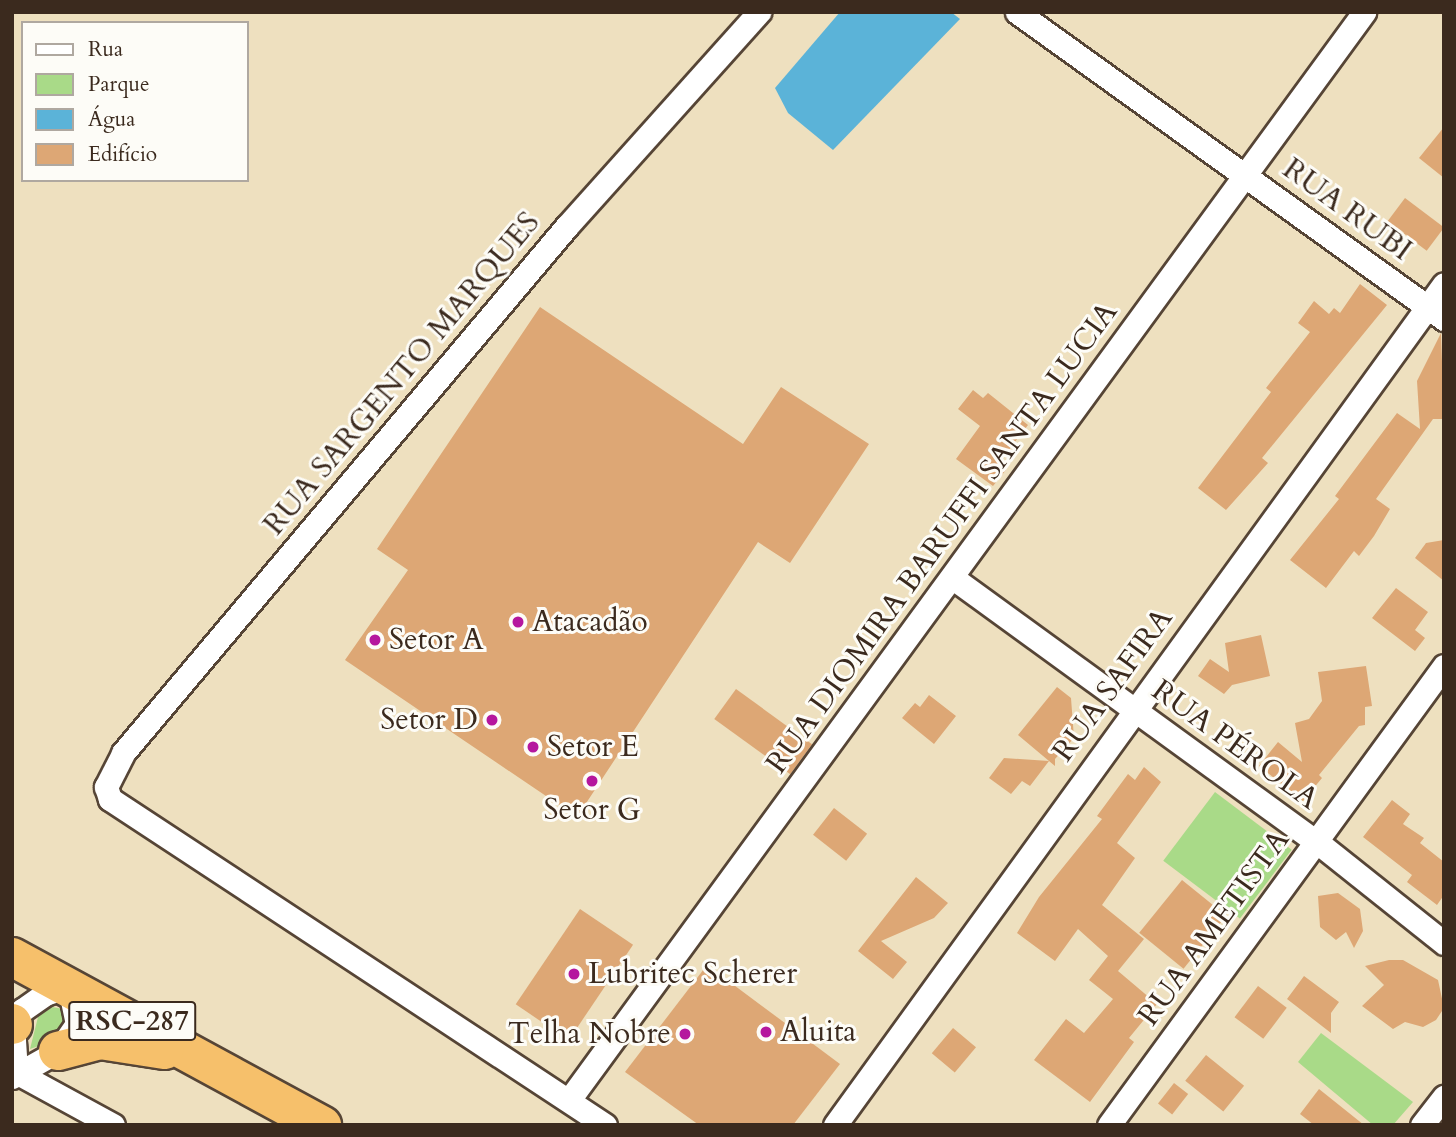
<!DOCTYPE html>
<html>
<head>
<meta charset="utf-8">
<style>
  body { margin:0 }
  #map { position:relative; width:1456px; height:1137px; overflow:hidden; background:#eee0bf; font-family:Cardo,serif }
  div>[style] { position:absolute }
  .green>* { inset:0; background:#a9da88; transform-origin:0 0 }
  .water>* { inset:0; background:#5bb3d8 }
  .building>* { inset:0; background:#dda775; transform-origin:0 0 }
  .roads { filter:drop-shadow(2px 0 #564536) drop-shadow(-2px 0 #564536) drop-shadow(0 2px #564536) drop-shadow(0 -2px #564536) }
  .street>* { height:23px; margin:-11.5px; padding:0 11.5px; transform-origin:11.5px; border-radius:11.5px; background:#fff }
  .highway>* { height:38px; margin:-19px; padding:0 19px; transform-origin:19px; border-radius:19px; background:#f6c06b }
  .dots>* { width:19px; height:19px; translate:-50% -50%; box-sizing:border-box; border:4px solid #fdfcf7; border-radius:50% }
  span { translate:-50% -50%; white-space:nowrap; text-align:center; line-height:1.15; -webkit-text-stroke:6px #fdfcf7; paint-order:stroke }
  .shield-label span { padding:2px 5px; background:#fdfcf7; border:2px solid; border-radius:5px; -webkit-text-stroke-width:0 }
  .shield-label { font-size:28px; color:#3b2a1e; font-weight:700 }
  .street-label { font-size:30px; color:#3b2a1e }
  .poi-label { font-size:30px; color:#3b2a1e }
  .left { translate:0 -50%; text-align:left }
  .right { translate:-100% -50%; text-align:right }
  .frame { position:absolute; inset:0; border:14px solid #3b2a1e; pointer-events:none }
  .legend { position:absolute; left:21px; top:21px; width:228px; height:161px; box-sizing:border-box; background:#fdfcf7; border:2px solid #afa8a0; margin:0; padding:9px 12px; list-style:none; font-size:21px; color:#3b2a1e }
  .legend li { display:flex; align-items:center; gap:14px; height:35px }
  .legend b { width:35px; border:2px solid #afa8a0 }
</style>
</head>
<body>
<div id="map">
  <div class="green">
    <i style="left:1215px;top:792px;width:96px;height:86px;rotate:37deg"></i>
    <i style="clip-path:polygon(52px 1007px,64px 1009px,64px 1023px,48px 1043px,30px 1049px,38px 1017px)"></i>
    <i style="clip-path:polygon(1321px 1033px,1413px 1102px,1393px 1125px,1373px 1125px,1298px 1062px)"></i>
  </div>
  <div class="water">
    <i style="clip-path:polygon(840px 12px,951px 12px,960px 19px,833px 150px,788px 113px,775px 88px)"></i>
  </div>
  <div class="building">
    <i style="clip-path:polygon(1444px 127px,1444px 178px,1419px 158px)"></i>
    <i style="left:1405px;top:198px;width:49px;height:29px;rotate:37deg"></i>
    <i style="clip-path:polygon(1360px 284px,1387px 305px,1262px 458px,1268px 463px,1226px 510px,1198px 488px,1271px 392px,1266px 388px,1310px 332px,1298px 323px,1314px 301px,1329px 314px,1334px 308px,1340px 313px)"></i>
    <i style="clip-path:polygon(540px 307px,743px 444px,781px 387px,869px 444px,790px 563px,758px 542px,577px 817px,345px 660px,408px 570px,377px 549px)"></i>
    <i style="clip-path:polygon(1441px 333px,1444px 419px,1433px 419px,1376px 499px,1390px 509px,1374px 536px,1359px 556px,1354px 551px,1326px 588px,1290px 560px,1339px 499px,1335px 496px,1397px 413px,1420px 429px,1417px 381px)"></i>
    <i style="clip-path:polygon(973px 390px,983px 398px,988px 393px,1028px 425px,998px 464px,1006px 470px,993px 486px,956px 459px,980px 426px,958px 409px)"></i>
    <i style="clip-path:polygon(1444px 540px,1444px 581px,1415px 558px,1426px 543px)"></i>
    <i style="clip-path:polygon(1396px 588px,1428px 612px,1415px 630px,1425px 638px,1415px 651px,1372px 618px)"></i>
    <i style="clip-path:polygon(1261px 635px,1270px 676px,1232px 685px,1224px 694px,1198px 676px,1210px 659px,1229px 672px,1225px 643px)"></i>
    <i style="clip-path:polygon(1366px 666px,1372px 706px,1365px 707px,1365px 725px,1359px 726px,1319px 775px,1322px 778px,1303px 801px,1259px 766px,1278px 742px,1302px 762px,1295px 723px,1309px 719px,1322px 701px,1318px 672px)"></i>
    <i style="clip-path:polygon(1057px 687px,1071px 698px,1074px 738px,1055px 759px,1055px 766px,1049px 761px,1030px 786px,1022px 781px,1011px 794px,989px 778px,1004px 758px,1049px 761px,1018px 735px)"></i>
    <i style="left:736px;top:689px;width:94px;height:37px;rotate:36deg"></i>
    <i style="clip-path:polygon(929px 695px,956px 716px,934px 744px,902px 718px,915px 703px,920px 707px)"></i>
    <i style="clip-path:polygon(1144px 767px,1161px 782px,1117px 843px,1135px 858px,1102px 905px,1144px 939px,1118px 971px,1157px 1004px,1129px 1038px,1134px 1042px,1090px 1102px,1034px 1060px,1066px 1019px,1084px 1033px,1113px 999px,1089px 980px,1108px 956px,1078px 929px,1055px 961px,1017px 933px,1039px 897px,1102px 819px,1097px 816px,1128px 774px,1135px 780px)"></i>
    <i style="clip-path:polygon(1392px 800px,1410px 814px,1403px 824px,1424px 838px,1420px 843px,1444px 862px,1444px 895px,1437px 905px,1407px 882px,1412px 875px,1363px 837px)"></i>
    <i style="left:834px;top:808px;width:42px;height:34px;rotate:38deg"></i>
    <i style="clip-path:polygon(916px 877px,948px 903px,934px 918px,881px 941px,907px 962px,893px 979px,858px 951px)"></i>
    <i style="left:1182px;top:880px;width:57px;height:68px;rotate:39deg"></i>
    <i style="clip-path:polygon(1338px 893px,1360px 909px,1363px 931px,1354px 948px,1346px 932px,1336px 940px,1320px 927px,1318px 896px)"></i>
    <i style="left:580px;top:909px;width:64px;height:115px;rotate:34deg"></i>
    <i style="clip-path:polygon(1389px 960px,1403px 960px,1438px 980px,1444px 1008px,1436px 1020px,1423px 1027px,1405px 1022px,1393px 1029px,1362px 1006px,1384px 985px,1365px 966px)"></i>
    <i style="clip-path:polygon(707px 965px,840px 1064px,793px 1125px,699px 1125px,625px 1072px)"></i>
    <i style="clip-path:polygon(1304px 976px,1339px 1002px,1331px 1013px,1331px 1033px,1287px 999px)"></i>
    <i style="left:1258px;top:986px;width:36px;height:39px;rotate:37deg"></i>
    <i style="left:953px;top:1028px;width:30px;height:33px;rotate:40deg"></i>
    <i style="left:1206px;top:1055px;width:49px;height:33px;rotate:39deg"></i>
    <i style="left:1174px;top:1083px;width:18px;height:26px;rotate:38deg"></i>
    <i style="clip-path:polygon(1319px 1089px,1364px 1125px,1314px 1125px,1300px 1114px)"></i>
  </div>
  <div class="roads">
    <div class="street">
      <i style="left:1017px;top:12px;width:526px;rotate:35.71deg"></i>
      <i style="left:953px;top:578px;width:450px;rotate:36deg"></i>
      <i style="left:1317px;top:842px;width:162px;rotate:38.5deg"></i>
      <i style="left:12px;top:1070px;width:115px;rotate:28.6deg"></i>
      <i style="left:12px;top:1077px;width:53px;rotate:-29.5deg"></i>
      <i style="left:58px;top:1051px;width:33px;rotate:-55deg"></i>
      <i style="left:77px;top:1024px;width:39px;rotate:-102deg"></i>
      <i style="left:69px;top:986px;width:25px;rotate:162deg"></i>
      <i style="left:45px;top:994px;width:28px;rotate:145deg"></i>
      <i style="left:22px;top:1010px;width:17px;rotate:121deg"></i>
      <i style="left:13px;top:1025px;width:47px;rotate:86.3deg"></i>
      <i style="left:569px;top:1100px;width:1348px;rotate:-53.84deg"></i>
      <i style="left:605px;top:1125px;width:593px;rotate:-146.63deg"></i>
      <i style="left:110px;top:799px;width:13px;rotate:-108deg"></i>
      <i style="left:106px;top:787px;width:38px;rotate:-63deg"></i>
      <i style="left:123px;top:753px;width:689px;rotate:-49.89deg"></i>
      <i style="left:567px;top:226px;width:288px;rotate:-48.1deg"></i>
      <i style="left:835px;top:1125px;width:1038px;rotate:-54.09deg"></i>
      <i style="left:1109px;top:1125px;width:568px;rotate:-53.88deg"></i>
      <i style="left:1422px;top:1125px;width:36px;rotate:-52deg"></i>
    </div>
    <div class="highway">
      <i style="left:12px;top:957px;width:353px;rotate:28.5deg"></i>
      <i style="left:12px;top:1023px;width:2px;rotate:63deg"></i>
      <i style="left:58px;top:1051px;width:43px;rotate:-14.7deg"></i>
      <i style="left:100px;top:1040px;width:65px;rotate:8.9deg"></i>
    </div>
  </div>
  <div class="dots">
    <i style="left:518px;top:622px;background:#b5179e"></i>
    <i style="left:375px;top:640px;background:#b5179e"></i>
    <i style="left:492px;top:720px;background:#b5179e"></i>
    <i style="left:533px;top:747px;background:#b5179e"></i>
    <i style="left:592px;top:781px;background:#b5179e"></i>
    <i style="left:574px;top:974px;background:#b5179e"></i>
    <i style="left:766px;top:1032px;background:#b5179e"></i>
    <i style="left:685px;top:1034px;background:#b5179e"></i>
  </div>
  <div class="shield-label">
    <span style="left:132px;top:1021px">RSC-287</span>
  </div>
  <div class="street-label">
    <span style="left:1347px;top:210px;rotate:36deg">RUA RUBI</span>
    <span style="left:402px;top:374px;rotate:-50deg">RUA SARGENTO MARQUES</span>
    <span style="left:942px;top:538px;rotate:-54deg">RUA DIOMIRA BARUFFI SANTA LUCIA</span>
    <span style="left:1113px;top:685px;rotate:-54deg">RUA SAFIRA</span>
    <span style="left:1235px;top:745px;rotate:36deg">RUA PÉROLA</span>
    <span style="left:1214px;top:928px;rotate:-54deg">RUA AMETISTA</span>
  </div>
  <div class="poi-label">
    <span class="left" style="left:532px;top:622px">Atacadão</span>
    <span class="left" style="left:389px;top:640px">Setor A</span>
    <span class="right" style="left:478px;top:720px">Setor D</span>
    <span class="left" style="left:547px;top:747px">Setor E</span>
    <span style="left:592px;top:810px">Setor G</span>
    <span class="left" style="left:588px;top:974px">Lubritec Scherer</span>
    <span class="left" style="left:780px;top:1032px">Aluita</span>
    <span class="right" style="left:671px;top:1034px">Telha Nobre</span>
  </div>
  <div class="frame"></div>
  <ul class="legend">
  <li><b style="height:9px;background:#fff"></b>Rua</li>
  <li><b style="height:19px;background:#a9da88"></b>Parque</li>
  <li><b style="height:19px;background:#5bb3d8"></b>Água</li>
  <li><b style="height:19px;background:#dda775"></b>Edifício</li>
  </ul>
</div>
</body>
</html>
